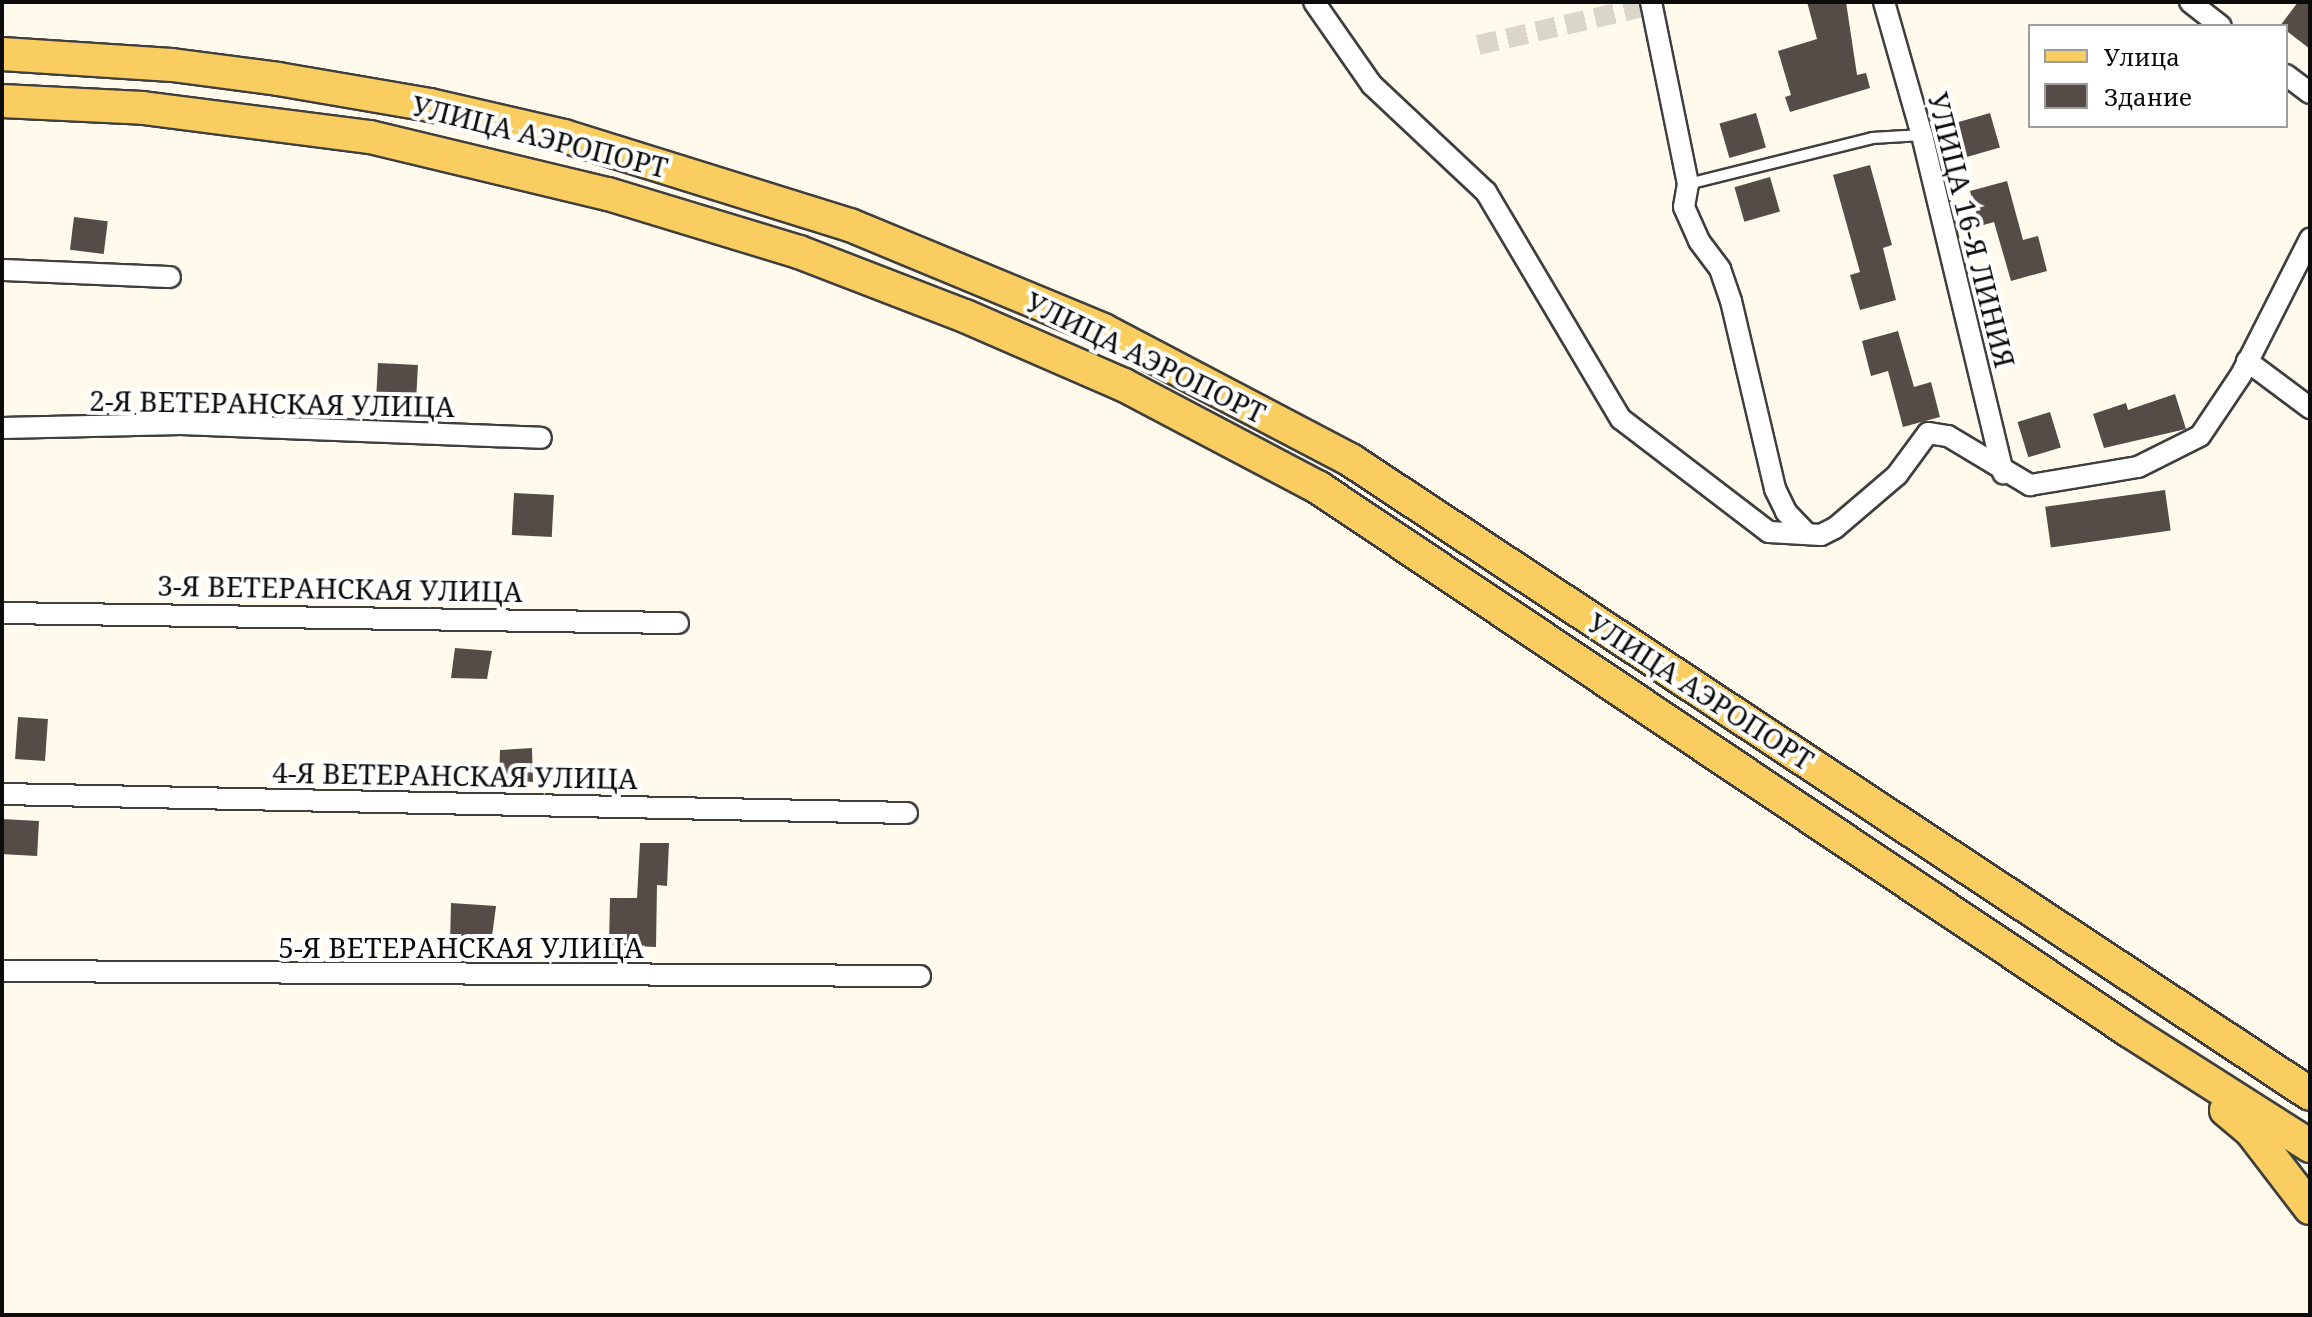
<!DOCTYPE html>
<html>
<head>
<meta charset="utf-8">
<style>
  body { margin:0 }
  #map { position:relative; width:2312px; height:1317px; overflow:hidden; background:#fffaeb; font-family:"Noto Serif",serif }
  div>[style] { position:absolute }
  .building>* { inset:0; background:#554c48; transform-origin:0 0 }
  .minor-tunnel>* { height:20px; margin-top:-10px; transform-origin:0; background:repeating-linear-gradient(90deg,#dbd6ca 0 20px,transparent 0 30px) }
  .roads { filter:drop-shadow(2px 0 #3f3f3f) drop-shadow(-2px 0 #3f3f3f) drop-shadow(0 2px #3f3f3f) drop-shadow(0 -2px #3f3f3f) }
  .service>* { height:10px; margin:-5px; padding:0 5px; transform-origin:5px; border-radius:5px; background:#fff }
  .minor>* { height:20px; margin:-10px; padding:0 10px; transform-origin:10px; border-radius:10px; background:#fff }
  .primary>* { height:32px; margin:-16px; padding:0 16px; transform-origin:16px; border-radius:16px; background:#facd60 }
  span { translate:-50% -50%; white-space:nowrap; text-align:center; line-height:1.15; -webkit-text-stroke:8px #fff; paint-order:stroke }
  .street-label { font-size:28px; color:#0c0c0c }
  .frame { position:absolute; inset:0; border:4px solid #0c0c0c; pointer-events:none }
  .legend { position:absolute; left:2028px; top:24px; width:260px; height:104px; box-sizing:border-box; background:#fff; border:2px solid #9e9e9e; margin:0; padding:10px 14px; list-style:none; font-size:24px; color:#0c0c0c }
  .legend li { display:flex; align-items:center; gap:16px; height:40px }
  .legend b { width:40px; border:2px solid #9e9e9e }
</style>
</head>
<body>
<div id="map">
  <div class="building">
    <i style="clip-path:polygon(1807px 2px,1846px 2px,1857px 75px,1866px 73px,1870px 88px,1790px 112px,1785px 97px,1791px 95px,1778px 51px,1817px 39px)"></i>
    <i style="clip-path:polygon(2298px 2px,2310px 2px,2310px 49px,2280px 26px)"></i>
    <i style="left:1756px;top:113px;width:36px;height:38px;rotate:74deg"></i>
    <i style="left:1990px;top:113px;width:36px;height:38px;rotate:74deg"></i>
    <i style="clip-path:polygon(1870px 165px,1892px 245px,1883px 248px,1896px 300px,1860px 310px,1850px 275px,1860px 272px,1833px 175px)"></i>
    <i style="left:1770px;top:177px;width:36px;height:37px;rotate:74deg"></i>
    <i style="clip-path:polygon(2007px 181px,2023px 240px,2038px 236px,2047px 271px,2011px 281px,1994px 222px,1980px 226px,1970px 191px)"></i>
    <i style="left:74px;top:217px;width:34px;height:33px;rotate:7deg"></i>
    <i style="clip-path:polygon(1898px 331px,1914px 387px,1931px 382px,1940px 417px,1903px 427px,1888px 371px,1871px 376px,1862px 341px)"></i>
    <i style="left:378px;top:363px;width:40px;height:36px;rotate:3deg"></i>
    <i style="clip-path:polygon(2175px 394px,2186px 429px,2104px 448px,2093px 414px,2126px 403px,2128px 410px)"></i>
    <i style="left:2050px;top:412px;width:37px;height:34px;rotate:73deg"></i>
    <i style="left:2165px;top:490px;width:41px;height:121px;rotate:82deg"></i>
    <i style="left:514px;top:493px;width:40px;height:42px;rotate:3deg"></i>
    <i style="clip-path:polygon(455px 648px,492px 651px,487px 679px,451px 678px)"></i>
    <i style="left:18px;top:717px;width:30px;height:42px;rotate:4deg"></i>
    <i style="clip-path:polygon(532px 748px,533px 782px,499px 781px,500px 750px)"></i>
    <i style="left:2px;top:819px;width:37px;height:35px;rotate:3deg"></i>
    <i style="clip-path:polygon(640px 843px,669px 843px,667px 886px,657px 885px,656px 947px,609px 945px,610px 898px,637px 898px)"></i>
    <i style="clip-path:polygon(451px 903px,496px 906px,491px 944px,450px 944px)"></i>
  </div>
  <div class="minor-tunnel">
    <i style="left:1478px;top:45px;width:178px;rotate:-13deg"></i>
  </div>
  <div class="roads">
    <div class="service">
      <i style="left:1688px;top:184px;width:190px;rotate:-14deg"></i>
      <i style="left:1872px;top:138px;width:50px;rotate:-3.4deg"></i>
    </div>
    <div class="minor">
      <i style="left:1314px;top:2px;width:101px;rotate:55.1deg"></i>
      <i style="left:1372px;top:85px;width:156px;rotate:43.2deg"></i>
      <i style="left:1486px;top:192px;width:264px;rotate:59.3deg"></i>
      <i style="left:1621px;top:419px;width:186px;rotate:37.4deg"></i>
      <i style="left:1769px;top:532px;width:52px;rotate:3.3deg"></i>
      <i style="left:1821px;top:535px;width:16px;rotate:-27deg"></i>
      <i style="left:1835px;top:528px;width:82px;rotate:-40.5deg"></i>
      <i style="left:1897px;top:475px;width:52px;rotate:-53.6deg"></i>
      <i style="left:1928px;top:433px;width:20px;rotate:9deg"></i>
      <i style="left:1948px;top:436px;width:96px;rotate:30.9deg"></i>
      <i style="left:2030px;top:485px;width:109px;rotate:-9.5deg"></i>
      <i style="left:2138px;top:467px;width:69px;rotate:-26.6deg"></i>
      <i style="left:2200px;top:436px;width:73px;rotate:-56.1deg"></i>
      <i style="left:2241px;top:375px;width:153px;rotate:-63.1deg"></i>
      <i style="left:1651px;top:2px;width:186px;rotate:78.5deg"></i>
      <i style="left:1688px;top:184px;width:23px;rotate:100deg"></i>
      <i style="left:1684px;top:207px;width:37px;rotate:66deg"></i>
      <i style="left:1699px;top:241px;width:35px;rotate:53deg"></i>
      <i style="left:1720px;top:269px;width:34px;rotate:71deg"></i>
      <i style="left:1731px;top:301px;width:193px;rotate:76.8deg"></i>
      <i style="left:1775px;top:489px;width:25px;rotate:64deg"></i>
      <i style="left:1786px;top:512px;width:30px;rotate:46deg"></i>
      <i style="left:1884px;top:2px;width:138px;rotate:74.1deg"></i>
      <i style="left:1922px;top:135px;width:348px;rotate:76.5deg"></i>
      <i style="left:2190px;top:2px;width:39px;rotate:38deg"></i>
      <i style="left:2286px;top:75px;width:30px;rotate:37deg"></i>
      <i style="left:2px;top:270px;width:168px;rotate:2.4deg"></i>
      <i style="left:2247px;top:361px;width:79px;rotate:36.7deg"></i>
      <i style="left:2px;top:428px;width:179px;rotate:-1.3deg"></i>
      <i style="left:181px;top:424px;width:360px;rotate:2.2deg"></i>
      <i style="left:2px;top:613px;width:676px;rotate:0.85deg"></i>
      <i style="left:2px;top:794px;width:905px;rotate:1.2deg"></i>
      <i style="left:2px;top:971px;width:918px;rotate:0.31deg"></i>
    </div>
    <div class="primary">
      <i style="left:2px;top:54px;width:170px;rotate:3.7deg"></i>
      <i style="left:172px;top:65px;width:107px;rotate:7.5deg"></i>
      <i style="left:278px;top:79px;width:154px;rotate:9.7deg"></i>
      <i style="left:430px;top:105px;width:138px;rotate:13deg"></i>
      <i style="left:564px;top:136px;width:300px;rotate:17.3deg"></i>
      <i style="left:850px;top:225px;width:274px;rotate:22.5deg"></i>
      <i style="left:1103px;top:330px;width:281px;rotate:27.7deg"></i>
      <i style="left:1352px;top:461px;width:1148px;rotate:33.45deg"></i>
      <i style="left:2px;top:101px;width:141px;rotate:2.8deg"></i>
      <i style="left:143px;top:108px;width:229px;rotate:7.3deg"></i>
      <i style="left:370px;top:137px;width:245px;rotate:13.5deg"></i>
      <i style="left:608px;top:194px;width:200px;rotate:16.9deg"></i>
      <i style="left:799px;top:252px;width:178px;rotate:21.1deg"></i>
      <i style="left:965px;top:316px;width:173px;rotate:23.5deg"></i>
      <i style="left:1124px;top:385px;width:221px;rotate:27.8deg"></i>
      <i style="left:1319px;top:488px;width:974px;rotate:33.82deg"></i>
      <i style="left:2128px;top:1030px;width:216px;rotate:32.5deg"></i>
      <i style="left:2226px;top:1110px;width:33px;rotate:40deg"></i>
      <i style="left:2251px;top:1131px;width:97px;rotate:52.5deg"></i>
    </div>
  </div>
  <div class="street-label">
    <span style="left:540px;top:136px;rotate:14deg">УЛИЦА АЭРОПОРТ</span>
    <span style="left:1972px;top:230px;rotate:76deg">УЛИЦА 16-Я ЛИНИЯ</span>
    <span style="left:1146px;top:357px;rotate:26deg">УЛИЦА АЭРОПОРТ</span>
    <span style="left:272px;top:403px;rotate:1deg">2-Я ВЕТЕРАНСКАЯ УЛИЦА</span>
    <span style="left:340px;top:588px;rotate:1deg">3-Я ВЕТЕРАНСКАЯ УЛИЦА</span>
    <span style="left:1701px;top:691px;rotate:33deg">УЛИЦА АЭРОПОРТ</span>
    <span style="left:455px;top:775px;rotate:1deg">4-Я ВЕТЕРАНСКАЯ УЛИЦА</span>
    <span style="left:461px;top:947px">5-Я ВЕТЕРАНСКАЯ УЛИЦА</span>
  </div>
  <div class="frame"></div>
  <ul class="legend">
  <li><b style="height:10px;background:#facd60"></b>Улица</li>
  <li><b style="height:22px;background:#554c48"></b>Здание</li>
  </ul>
</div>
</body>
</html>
